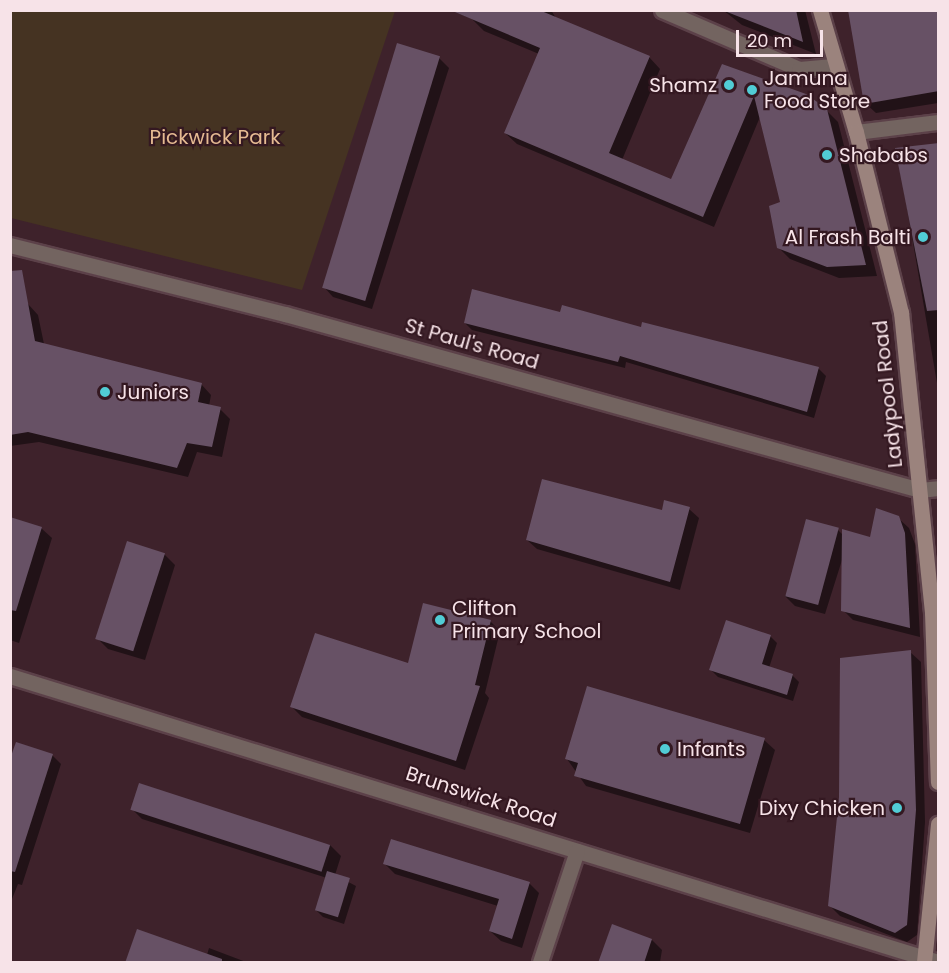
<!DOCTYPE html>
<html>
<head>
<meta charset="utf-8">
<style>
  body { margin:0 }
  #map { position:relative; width:949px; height:973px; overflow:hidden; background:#3e222b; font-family:Poppins,sans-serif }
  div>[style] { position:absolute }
  .green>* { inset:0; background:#453322 }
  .shadow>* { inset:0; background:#0007 }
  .building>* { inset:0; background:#675165; transform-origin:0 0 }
  .roads { filter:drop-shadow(2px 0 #5c4149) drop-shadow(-2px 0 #5c4149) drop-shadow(0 2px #5c4149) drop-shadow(0 -2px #5c4149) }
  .street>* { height:15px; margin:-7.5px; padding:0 7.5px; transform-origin:7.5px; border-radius:7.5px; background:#736460 }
  .secondary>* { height:15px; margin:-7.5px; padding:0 7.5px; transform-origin:7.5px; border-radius:7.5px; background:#9b837d }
  .dots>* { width:16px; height:16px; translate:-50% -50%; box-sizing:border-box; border:3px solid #341821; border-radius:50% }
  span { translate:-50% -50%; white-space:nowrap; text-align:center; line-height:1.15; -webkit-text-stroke:4.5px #341821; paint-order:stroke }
  .poi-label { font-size:20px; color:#f7e3e8 }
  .left { translate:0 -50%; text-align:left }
  .right { translate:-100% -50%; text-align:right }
  .park-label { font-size:20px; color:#e5ba92 }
  .street-label { font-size:20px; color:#f7e3e8 }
  .frame { position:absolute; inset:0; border:12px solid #f7e3e8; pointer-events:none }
  .scale { position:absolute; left:736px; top:30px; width:87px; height:27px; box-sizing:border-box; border:3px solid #f7e3e8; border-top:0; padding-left:8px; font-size:18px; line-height:21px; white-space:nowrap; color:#f7e3e8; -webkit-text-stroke:4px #341821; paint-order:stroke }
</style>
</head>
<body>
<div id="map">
  <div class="green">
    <i style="clip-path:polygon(11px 10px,395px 11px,302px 290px,11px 218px)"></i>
  </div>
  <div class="shadow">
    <i style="clip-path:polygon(450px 10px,551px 10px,557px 20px,649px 57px,660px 69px,622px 160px,672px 181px,723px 66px,826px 110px,838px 122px,877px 276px,839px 278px,790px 259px,778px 247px,781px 202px,760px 117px,714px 227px,517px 144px,505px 133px,539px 54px,484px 31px,472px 19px)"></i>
    <i style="clip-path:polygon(723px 10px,805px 10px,816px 54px,742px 25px)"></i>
    <i style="clip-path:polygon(938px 10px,938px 103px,876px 113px,865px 103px)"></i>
    <i style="clip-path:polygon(439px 58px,449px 68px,372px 309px,333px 297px,323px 286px)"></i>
    <i style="clip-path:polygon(938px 144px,938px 389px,897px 149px)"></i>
    <i style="clip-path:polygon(28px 304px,38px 315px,44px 344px,201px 384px,211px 395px,209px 406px,220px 409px,230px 419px,222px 457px,197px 452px,188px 477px,39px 442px,10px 446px,10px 307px)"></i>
    <i style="clip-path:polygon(561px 313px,642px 329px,643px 324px,819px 369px,826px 376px,814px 418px,626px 362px,625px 368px,472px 330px,465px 323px)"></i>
    <i style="clip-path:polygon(689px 509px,699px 518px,680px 590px,537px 549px,527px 540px)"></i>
    <i style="clip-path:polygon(10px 518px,41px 528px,52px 538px,19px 643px,10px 640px)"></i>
    <i style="clip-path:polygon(898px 518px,909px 528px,915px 544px,920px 637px,853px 620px,843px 610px,842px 560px,825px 614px,795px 606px,785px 596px,838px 530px,843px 535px,871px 539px)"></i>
    <i style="clip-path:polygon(164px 554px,175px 565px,145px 660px,108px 649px,98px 639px)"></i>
    <i style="clip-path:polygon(424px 604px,491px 622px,500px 631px,485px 693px,489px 698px,465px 770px,302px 717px,292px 707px,409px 665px)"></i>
    <i style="clip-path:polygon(770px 636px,777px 643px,769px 668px,792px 675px,799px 682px,793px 701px,718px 677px,711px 670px)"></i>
    <i style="clip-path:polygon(910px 652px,921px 662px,925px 822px,917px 935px,907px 942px,840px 916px,829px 905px)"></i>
    <i style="clip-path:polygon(764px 740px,775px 750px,750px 833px,586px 786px,567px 759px)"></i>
    <i style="clip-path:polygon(52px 755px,61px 764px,22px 885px,18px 884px,10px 904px,10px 764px)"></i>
    <i style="clip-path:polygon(132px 809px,330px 845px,341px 856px,335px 875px,356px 886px,344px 924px,323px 917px,316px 910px,327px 878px,142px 819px)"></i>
    <i style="clip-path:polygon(385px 864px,529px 883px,539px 893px,522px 948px,501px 941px,490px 931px,498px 906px,395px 874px)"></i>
    <i style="clip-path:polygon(652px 940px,662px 950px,660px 962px,600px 962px)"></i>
    <i style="clip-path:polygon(209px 948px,246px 962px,133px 962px,207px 955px)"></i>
  </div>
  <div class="building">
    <i style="clip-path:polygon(450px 10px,539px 10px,650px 56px,609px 153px,671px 179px,722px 64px,806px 94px,827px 109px,866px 265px,827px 267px,777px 248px,769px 206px,780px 202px,754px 96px,703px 217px,504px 133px,540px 48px)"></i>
    <i style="clip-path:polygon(796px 10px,803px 42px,727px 12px,727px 10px)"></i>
    <i style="clip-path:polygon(848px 10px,939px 10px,939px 91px,864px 104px)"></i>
    <i style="left:397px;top:43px;width:45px;height:256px;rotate:17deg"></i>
    <i style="clip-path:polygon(939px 143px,939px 310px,927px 311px,895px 148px)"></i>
    <i style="clip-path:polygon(22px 270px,35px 341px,202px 383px,198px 402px,221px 407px,212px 447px,187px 443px,177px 468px,28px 432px,10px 435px,10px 271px)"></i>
    <i style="clip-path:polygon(472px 289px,560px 312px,562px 305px,641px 327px,642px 322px,819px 367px,807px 412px,620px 356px,618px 362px,464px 323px)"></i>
    <i style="clip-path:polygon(542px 479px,662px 510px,664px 500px,690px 507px,670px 582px,526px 540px)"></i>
    <i style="clip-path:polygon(876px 508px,899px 516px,905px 533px,910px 628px,841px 611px,842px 529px,870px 537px)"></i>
    <i style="clip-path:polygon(10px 517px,42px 527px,16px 611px,10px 610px)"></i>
    <i style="left:806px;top:519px;width:34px;height:80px;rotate:15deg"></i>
    <i style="left:127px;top:541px;width:40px;height:103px;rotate:18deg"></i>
    <i style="clip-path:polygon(423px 603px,491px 620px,475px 685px,480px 686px,456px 761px,290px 707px,315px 633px,408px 663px)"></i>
    <i style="clip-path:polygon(726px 620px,771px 635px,762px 664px,793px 674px,787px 695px,709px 670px)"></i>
    <i style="clip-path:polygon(911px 650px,916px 810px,907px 925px,895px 933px,828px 906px,839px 797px,840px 658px)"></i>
    <i style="clip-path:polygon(587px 686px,765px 738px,740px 824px,574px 776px,578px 763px,565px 759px)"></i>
    <i style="clip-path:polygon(16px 742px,53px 754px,15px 872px,10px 871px,10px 759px)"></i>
    <i style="left:139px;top:783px;width:201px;height:28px;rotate:18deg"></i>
    <i style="clip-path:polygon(391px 839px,530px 882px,512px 939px,489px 931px,499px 899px,383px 864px)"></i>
    <i style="left:327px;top:871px;width:24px;height:41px;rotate:17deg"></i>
    <i style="clip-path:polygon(612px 924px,652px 939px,644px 963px,598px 963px)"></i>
    <i style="clip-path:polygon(137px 929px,222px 959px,222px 963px,125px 963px)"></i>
  </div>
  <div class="roads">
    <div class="street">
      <i style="left:662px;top:10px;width:149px;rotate:23.3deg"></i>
      <i style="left:799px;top:69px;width:34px;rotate:-5deg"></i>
      <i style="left:856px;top:132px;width:83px;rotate:-7deg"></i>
      <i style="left:10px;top:245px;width:284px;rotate:14.1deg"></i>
      <i style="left:285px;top:314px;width:659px;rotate:15.49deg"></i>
      <i style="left:920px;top:490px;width:18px;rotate:-6deg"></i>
      <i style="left:10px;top:676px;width:971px;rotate:17.13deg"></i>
      <i style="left:540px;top:962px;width:117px;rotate:-71.6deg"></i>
    </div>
    <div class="secondary">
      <i style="left:820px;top:10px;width:127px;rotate:73.6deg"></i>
      <i style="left:856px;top:132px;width:186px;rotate:76deg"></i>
      <i style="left:901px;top:312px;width:302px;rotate:84.1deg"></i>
      <i style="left:932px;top:612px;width:170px;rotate:88deg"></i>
      <i style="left:924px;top:962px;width:139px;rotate:-84.2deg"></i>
    </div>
  </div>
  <div class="dots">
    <i style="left:729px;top:85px;background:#51ccd5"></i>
    <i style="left:752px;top:90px;background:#51ccd5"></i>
    <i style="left:827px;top:155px;background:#51ccd5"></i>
    <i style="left:923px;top:237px;background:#51ccd5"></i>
    <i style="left:105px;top:392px;background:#51ccd5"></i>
    <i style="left:440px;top:620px;background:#51ccd5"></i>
    <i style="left:665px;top:749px;background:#51ccd5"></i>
    <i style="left:897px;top:808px;background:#51ccd5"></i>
  </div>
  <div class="poi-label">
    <span class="left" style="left:764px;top:90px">Jamuna<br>Food Store</span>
    <span class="right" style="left:717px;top:85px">Shamz</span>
    <span class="left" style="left:839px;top:155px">Shababs</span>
    <span class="right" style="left:911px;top:237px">Al Frash Balti</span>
    <span class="left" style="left:117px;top:392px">Juniors</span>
    <span class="left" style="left:452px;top:620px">Clifton<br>Primary School</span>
    <span class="left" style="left:677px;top:749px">Infants</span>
    <span class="right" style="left:885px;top:808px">Dixy Chicken</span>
  </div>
  <div class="park-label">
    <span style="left:215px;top:137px">Pickwick Park</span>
  </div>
  <div class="street-label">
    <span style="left:472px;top:344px;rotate:16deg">St Paul's Road</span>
    <span style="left:888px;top:394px;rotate:-96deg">Ladypool Road</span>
    <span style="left:481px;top:797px;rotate:18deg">Brunswick Road</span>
  </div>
  <div class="frame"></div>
  <div class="scale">20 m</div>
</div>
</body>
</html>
